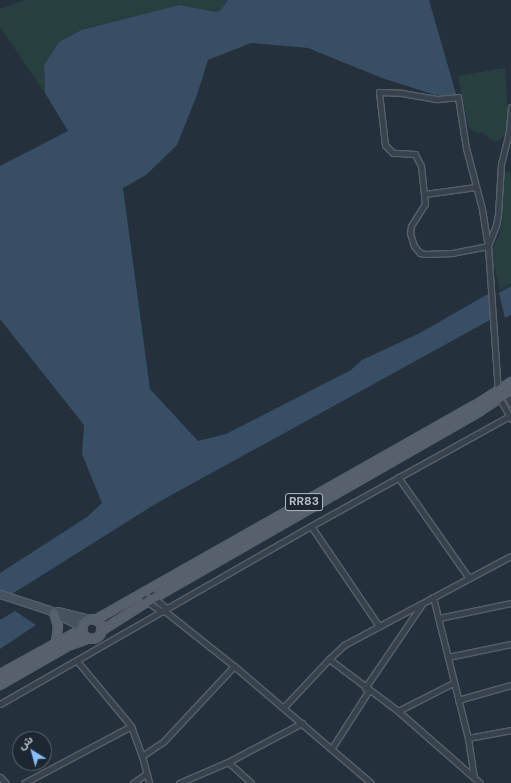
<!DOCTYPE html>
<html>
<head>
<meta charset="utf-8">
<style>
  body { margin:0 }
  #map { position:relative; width:511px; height:783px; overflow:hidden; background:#24313d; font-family:"DM Sans","Noto Sans Arabic",sans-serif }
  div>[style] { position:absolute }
  .green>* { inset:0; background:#273f3f }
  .water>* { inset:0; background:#374e64 }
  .roads { filter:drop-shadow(1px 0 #56606b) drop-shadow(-1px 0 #56606b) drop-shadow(0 1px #56606b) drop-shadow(0 -1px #56606b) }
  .street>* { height:5px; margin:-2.5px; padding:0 2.5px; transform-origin:2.5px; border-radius:2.5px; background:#38424d }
  .secondary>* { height:7px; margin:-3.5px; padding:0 3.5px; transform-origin:3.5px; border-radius:3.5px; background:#465260 }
  .primary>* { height:8px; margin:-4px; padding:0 4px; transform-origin:4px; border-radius:4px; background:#56616d }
  .primary>.ring { margin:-4px; padding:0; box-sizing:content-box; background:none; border:8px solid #56616d; border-radius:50% }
  span { translate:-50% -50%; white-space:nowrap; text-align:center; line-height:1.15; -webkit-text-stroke:3.5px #1d2732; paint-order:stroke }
  .shield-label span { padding:1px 3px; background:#1d2732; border:1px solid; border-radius:3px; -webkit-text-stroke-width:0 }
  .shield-label { font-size:12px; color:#b3bdc8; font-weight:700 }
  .north { position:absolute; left:12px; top:731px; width:40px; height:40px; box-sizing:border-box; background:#1d2732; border:1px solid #59636e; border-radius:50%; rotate:323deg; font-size:11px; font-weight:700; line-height:16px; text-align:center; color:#b3bdc8 }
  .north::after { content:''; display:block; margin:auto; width:14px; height:18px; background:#89bdf7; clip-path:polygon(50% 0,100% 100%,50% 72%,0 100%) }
</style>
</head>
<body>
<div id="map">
  <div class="green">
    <i style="clip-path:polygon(25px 0,228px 0,221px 10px,216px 12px,179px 5px,80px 30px,59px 42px,44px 65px,45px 93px,0 27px,0 9px)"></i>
    <i style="clip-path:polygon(505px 68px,508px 116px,507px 135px,495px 142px,483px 133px,472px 131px,468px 126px,458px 76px)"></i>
    <i style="clip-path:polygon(511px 172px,511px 283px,500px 290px,491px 253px,500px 233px,501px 173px)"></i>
  </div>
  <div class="water">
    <i style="clip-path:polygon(228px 0,429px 0,456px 94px,451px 96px,435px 95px,382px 78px,308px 48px,251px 43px,208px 60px,197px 95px,177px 145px,146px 175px,123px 188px,150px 389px,198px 441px,226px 434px,351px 370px,362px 360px,420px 333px,488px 294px,490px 320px,157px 503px,12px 594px,0 590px,0 573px,87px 517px,102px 503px,82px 454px,84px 425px,0 319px,0 166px,68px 131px,45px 93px,44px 65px,59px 42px,81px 30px,179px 5px,216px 12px,221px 10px)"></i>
    <i style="clip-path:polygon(511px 286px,511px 315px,505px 318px,499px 293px)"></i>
    <i style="clip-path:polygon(15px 611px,36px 625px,0 649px,0 620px)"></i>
  </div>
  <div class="roads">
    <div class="street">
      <i style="left:511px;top:107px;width:25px;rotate:95deg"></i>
      <i style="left:509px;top:132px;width:33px;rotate:104deg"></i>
      <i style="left:501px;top:164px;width:50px;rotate:93.4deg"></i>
      <i style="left:498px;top:214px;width:11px;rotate:100deg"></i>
      <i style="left:496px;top:225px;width:22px;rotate:111deg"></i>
      <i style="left:488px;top:246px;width:36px;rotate:169deg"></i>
      <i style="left:453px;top:253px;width:28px;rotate:178deg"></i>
      <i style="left:425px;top:254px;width:5px;rotate:-169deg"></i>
      <i style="left:420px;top:253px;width:9px;rotate:-131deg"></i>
      <i style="left:414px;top:246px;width:14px;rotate:-107deg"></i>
      <i style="left:410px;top:233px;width:7px;rotate:-82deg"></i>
      <i style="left:411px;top:226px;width:26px;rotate:-58deg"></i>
      <i style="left:425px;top:204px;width:38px;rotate:-96deg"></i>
      <i style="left:421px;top:166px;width:13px;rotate:-117deg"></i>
      <i style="left:415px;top:154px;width:22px;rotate:-177deg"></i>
      <i style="left:393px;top:153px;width:11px;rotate:-135deg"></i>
      <i style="left:385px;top:145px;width:53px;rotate:-96.5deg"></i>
      <i style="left:379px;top:92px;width:23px;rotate:2deg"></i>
      <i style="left:402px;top:93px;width:36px;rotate:10deg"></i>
      <i style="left:437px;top:99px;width:21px;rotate:-5deg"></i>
      <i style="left:458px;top:97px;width:52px;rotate:81.1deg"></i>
      <i style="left:466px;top:148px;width:63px;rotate:75.3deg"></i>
      <i style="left:482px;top:209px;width:37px;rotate:81deg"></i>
      <i style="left:488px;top:246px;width:145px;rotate:86.1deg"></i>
      <i style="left:498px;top:391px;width:8px;rotate:76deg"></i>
      <i style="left:500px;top:399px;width:23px;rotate:61deg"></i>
      <i style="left:425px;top:194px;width:51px;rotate:-7.8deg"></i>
      <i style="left:505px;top:393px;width:13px;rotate:61deg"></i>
      <i style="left:398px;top:477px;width:122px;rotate:55deg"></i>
      <i style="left:311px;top:526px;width:121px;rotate:55.8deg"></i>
      <i style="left:150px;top:589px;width:10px;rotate:66deg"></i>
      <i style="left:154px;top:598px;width:16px;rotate:40deg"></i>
      <i style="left:166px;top:608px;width:3px;rotate:90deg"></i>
      <i style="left:142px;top:594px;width:9px;rotate:58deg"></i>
      <i style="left:147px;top:602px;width:17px;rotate:33deg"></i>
      <i style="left:161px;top:611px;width:5px;rotate:11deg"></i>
      <i style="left:166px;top:612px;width:87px;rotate:38.5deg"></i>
      <i style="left:234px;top:666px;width:180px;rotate:40.5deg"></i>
      <i style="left:433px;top:597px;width:145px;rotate:76.1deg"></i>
      <i style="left:468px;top:738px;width:40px;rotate:81.5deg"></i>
      <i style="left:439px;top:618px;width:74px;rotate:-11.8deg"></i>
      <i style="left:448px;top:657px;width:64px;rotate:-11.7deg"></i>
      <i style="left:329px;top:659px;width:86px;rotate:37deg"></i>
      <i style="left:398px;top:711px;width:109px;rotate:41.3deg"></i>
      <i style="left:77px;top:661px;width:85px;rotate:50.3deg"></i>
      <i style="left:365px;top:688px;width:102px;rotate:-55.8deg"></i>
      <i style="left:458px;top:700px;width:55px;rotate:-15.8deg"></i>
      <i style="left:0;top:704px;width:358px;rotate:-29.8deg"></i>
      <i style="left:311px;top:526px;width:229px;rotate:-29deg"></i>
      <i style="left:284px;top:707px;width:66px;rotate:-46.8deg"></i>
      <i style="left:329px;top:659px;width:21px;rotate:-43deg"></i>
      <i style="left:344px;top:645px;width:189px;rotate:-28.1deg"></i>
      <i style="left:398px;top:711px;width:62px;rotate:-27deg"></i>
      <i style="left:468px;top:738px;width:44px;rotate:-10.5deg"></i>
      <i style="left:332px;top:748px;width:69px;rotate:-57.5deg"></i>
      <i style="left:142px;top:756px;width:25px;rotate:-34deg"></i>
      <i style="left:163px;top:742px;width:104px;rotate:-46.9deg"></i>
      <i style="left:228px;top:762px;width:31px;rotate:42deg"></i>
      <i style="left:0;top:777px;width:8px;rotate:45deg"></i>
      <i style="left:24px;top:783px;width:121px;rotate:-28deg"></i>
      <i style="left:131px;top:726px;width:32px;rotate:70deg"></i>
      <i style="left:142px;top:756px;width:28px;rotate:75deg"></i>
      <i style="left:133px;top:783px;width:16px;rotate:-35deg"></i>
      <i style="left:179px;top:783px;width:53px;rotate:-23.2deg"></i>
      <i style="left:228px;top:762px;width:84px;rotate:-27.8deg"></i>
    </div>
    <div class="secondary">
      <i style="left:0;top:594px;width:52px;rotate:18.1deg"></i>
      <i style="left:49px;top:610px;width:37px;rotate:27deg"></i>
      <i style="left:57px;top:611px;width:34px;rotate:14deg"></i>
    </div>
    <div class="primary">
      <i style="left:54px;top:613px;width:14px;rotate:73deg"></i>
      <i style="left:58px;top:626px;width:16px;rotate:97deg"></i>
      <i class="ring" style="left:82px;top:619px;width:12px;height:12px"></i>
      <i style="left:95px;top:620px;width:435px;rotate:-29.5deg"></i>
      <i style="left:474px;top:406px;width:44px;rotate:-33deg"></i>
      <i style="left:101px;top:631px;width:54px;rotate:-32.2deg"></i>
      <i style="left:147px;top:602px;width:384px;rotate:-29.8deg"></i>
      <i style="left:480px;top:411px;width:37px;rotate:-33deg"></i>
      <i style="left:0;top:674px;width:94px;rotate:-28.8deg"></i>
      <i style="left:0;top:685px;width:78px;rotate:-29.8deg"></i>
      <i style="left:68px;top:646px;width:23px;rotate:-20deg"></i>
    </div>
  </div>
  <div class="shield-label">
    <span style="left:304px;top:502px">RR83</span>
  </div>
  <div class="north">ش</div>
</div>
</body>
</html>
